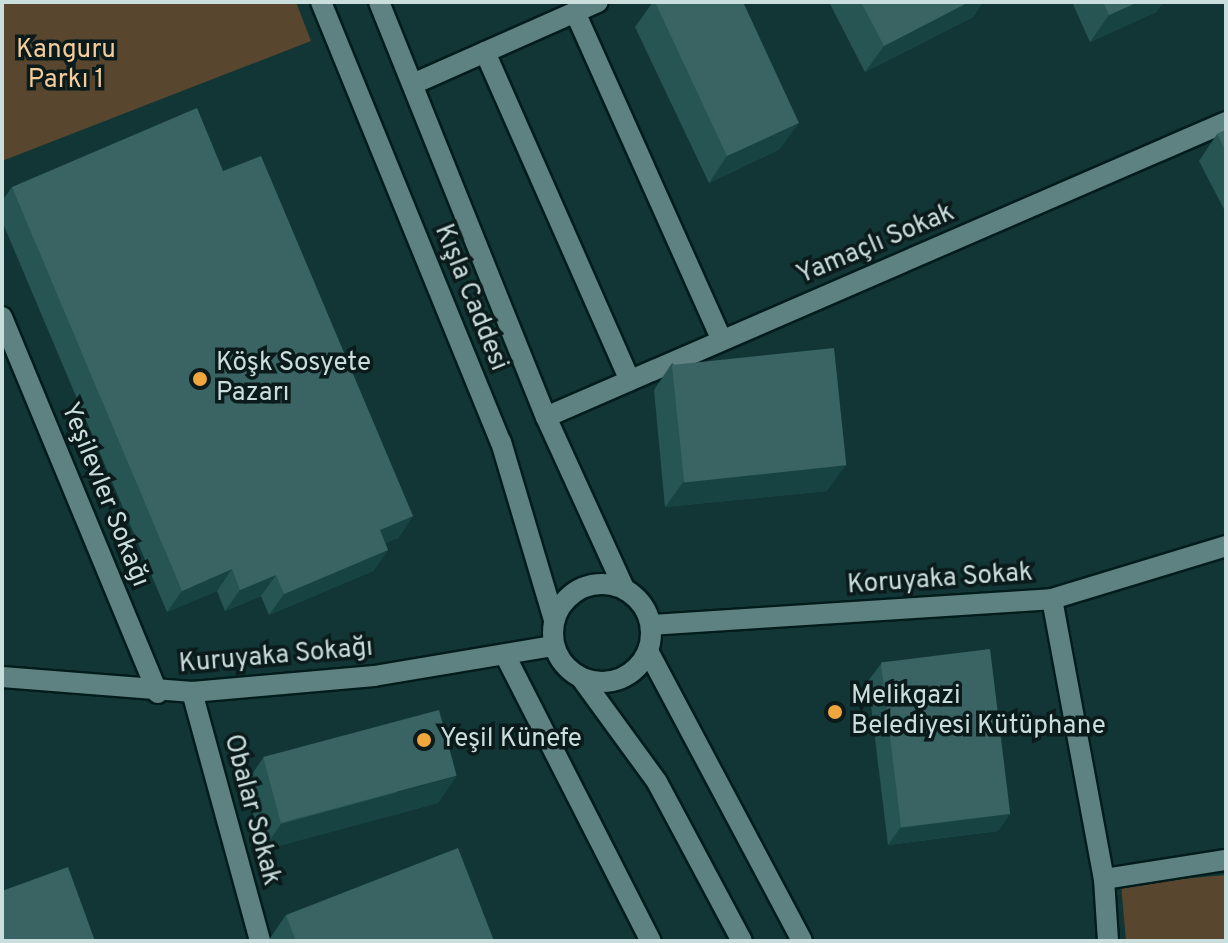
<!DOCTYPE html>
<html>
<head>
<meta charset="utf-8">
<style>
  body { margin:0 }
  #map { position:relative; width:1228px; height:943px; overflow:hidden; background:#113635; font-family:Overpass,sans-serif }
  div>[style] { position:absolute }
  .green>* { inset:0; background:#59462e }
  .roads { filter:drop-shadow(2px 0 #021c1c) drop-shadow(-2px 0 #021c1c) drop-shadow(0 2px #021c1c) drop-shadow(0 -2px #021c1c) }
  .minor>* { height:20px; margin:-10px; padding:0 10px; transform-origin:10px; border-radius:10px; background:#5e8281 }
  .minor>.ring { margin:-10px; padding:0; box-sizing:content-box; background:none; border:20px solid #5e8281; border-radius:50% }
  .wall>* { inset:0; background:#275554 }
  .shaded-wall>* { inset:0; background:#174342 }
  .building>* { inset:0; background:#396463; transform-origin:0 0 }
  .dots>* { width:22px; height:22px; translate:-50% -50%; box-sizing:border-box; border:4px solid #0b1a1a; border-radius:50% }
  span { translate:-50% -50%; white-space:nowrap; text-align:center; line-height:1.15; -webkit-text-stroke:7px #0b1a1a; paint-order:stroke }
  .park-label { font-size:26px; color:#f5cc99 }
  .street-label { font-size:26px; color:#cbdede }
  .poi-label { font-size:26px; color:#cbdede }
  .left { translate:0 -50%; text-align:left }
  .frame { position:absolute; inset:0; border:4px solid #cbdede; pointer-events:none }
</style>
</head>
<body>
<div id="map">
  <div class="green">
    <i style="clip-path:polygon(2px 2px,296px 2px,311px 41px,2px 161px)"></i>
    <i style="clip-path:polygon(1226px 875px,1226px 941px,1126px 941px,1121px 884px)"></i>
  </div>
  <div class="roads">
    <div class="minor">
      <i style="left:321px;top:2px;width:475px;rotate:67.8deg"></i>
      <i style="left:501px;top:442px;width:186px;rotate:73.4deg"></i>
      <i style="left:379px;top:2px;width:447px;rotate:68.1deg"></i>
      <i style="left:546px;top:417px;width:190px;rotate:65.5deg"></i>
      <i style="left:575px;top:12px;width:359px;rotate:65.9deg"></i>
      <i style="left:485px;top:52px;width:359px;rotate:66.2deg"></i>
      <i style="left:413px;top:84px;width:202px;rotate:-23.9deg"></i>
      <i style="left:2px;top:317px;width:407px;rotate:67.5deg"></i>
      <i style="left:546px;top:417px;width:741px;rotate:-23.45deg"></i>
      <i class="ring" style="left:553px;top:584px;width:78px;height:78px"></i>
      <i style="left:1052px;top:599px;width:285px;rotate:79.5deg"></i>
      <i style="left:1104px;top:879px;width:62px;rotate:86.3deg"></i>
      <i style="left:651px;top:625px;width:402px;rotate:-3.7deg"></i>
      <i style="left:1052px;top:599px;width:182px;rotate:-16.9deg"></i>
      <i style="left:648px;top:651px;width:328px;rotate:62deg"></i>
      <i style="left:505px;top:655px;width:321px;rotate:63deg"></i>
      <i style="left:2px;top:677px;width:191px;rotate:4.5deg"></i>
      <i style="left:192px;top:692px;width:183px;rotate:-5deg"></i>
      <i style="left:374px;top:676px;width:182px;rotate:-9.5deg"></i>
      <i style="left:582px;top:679px;width:127px;rotate:53.9deg"></i>
      <i style="left:657px;top:782px;width:180px;rotate:61.9deg"></i>
      <i style="left:192px;top:692px;width:258px;rotate:74.7deg"></i>
      <i style="left:1104px;top:879px;width:123px;rotate:-8.9deg"></i>
    </div>
  </div>
  <div class="wall">
    <i style="clip-path:polygon(653px 2px,743px 2px,780px 149px,709px 183px,635px 27px)"></i>
    <i style="clip-path:polygon(829px 2px,983px 2px,973px 17px,865px 72px)"></i>
    <i style="clip-path:polygon(1072px 2px,1163px 2px,1156px 12px,1090px 42px)"></i>
    <i style="clip-path:polygon(1226px 130px,1226px 213px,1199px 161px,1217px 134px)"></i>
    <i style="clip-path:polygon(223px 171px,413px 516px,398px 538px,385px 543px,388px 550px,373px 571px,269px 615px,261px 596px,225px 611px,217px 591px,167px 612px,2px 221px,2px 201px,12px 187px)"></i>
    <i style="clip-path:polygon(672px 363px,827px 491px,665px 507px,654px 390px)"></i>
    <i style="clip-path:polygon(881px 664px,1010px 814px,998px 831px,888px 845px,868px 681px)"></i>
    <i style="clip-path:polygon(263px 758px,438px 803px,263px 850px,245px 784px)"></i>
    <i style="clip-path:polygon(286px 915px,494px 941px,268px 941px)"></i>
  </div>
  <div class="shaded-wall">
    <i style="clip-path:polygon(969px 2px,983px 2px,973px 17px,865px 72px,884px 46px)"></i>
    <i style="clip-path:polygon(1138px 2px,1163px 2px,1156px 12px,1090px 42px,1109px 15px)"></i>
    <i style="clip-path:polygon(799px 123px,780px 149px,709px 183px,727px 156px)"></i>
    <i style="clip-path:polygon(846px 465px,827px 491px,665px 507px,684px 481px)"></i>
    <i style="clip-path:polygon(413px 516px,398px 538px,365px 552px,380px 530px)"></i>
    <i style="clip-path:polygon(388px 550px,373px 571px,269px 615px,284px 594px)"></i>
    <i style="clip-path:polygon(232px 569px,217px 591px,167px 612px,182px 591px)"></i>
    <i style="clip-path:polygon(276px 575px,261px 596px,225px 611px,240px 590px)"></i>
    <i style="clip-path:polygon(457px 776px,438px 803px,263px 850px,281px 824px)"></i>
    <i style="clip-path:polygon(1010px 814px,998px 831px,888px 845px,900px 828px)"></i>
  </div>
  <div class="building">
    <i style="clip-path:polygon(655px 2px,743px 2px,799px 123px,727px 156px)"></i>
    <i style="clip-path:polygon(861px 2px,969px 2px,884px 46px)"></i>
    <i style="clip-path:polygon(1103px 2px,1138px 2px,1109px 15px)"></i>
    <i style="clip-path:polygon(197px 108px,223px 171px,261px 156px,413px 516px,380px 530px,388px 550px,284px 594px,276px 575px,240px 590px,232px 569px,182px 591px,12px 187px)"></i>
    <i style="clip-path:polygon(1226px 130px,1226px 151px,1217px 134px)"></i>
    <i style="left:834px;top:348px;width:118px;height:163px;rotate:84deg"></i>
    <i style="left:990px;top:649px;width:166px;height:110px;rotate:83deg"></i>
    <i style="left:439px;top:710px;width:68px;height:182px;rotate:75deg"></i>
    <i style="clip-path:polygon(458px 848px,494px 941px,296px 941px,286px 915px)"></i>
    <i style="clip-path:polygon(68px 867px,95px 941px,2px 941px,2px 891px)"></i>
  </div>
  <div class="dots">
    <i style="left:200px;top:379px;background:#efa73d"></i>
    <i style="left:835px;top:712px;background:#efa73d"></i>
    <i style="left:424px;top:740px;background:#efa73d"></i>
  </div>
  <div class="park-label">
    <span style="left:66px;top:66px">Kanguru<br>Parkı 1</span>
  </div>
  <div class="street-label">
    <span style="left:876px;top:245px;rotate:-23deg">Yamaçlı Sokak</span>
    <span style="left:470px;top:298px;rotate:68deg">Kışla Caddesi</span>
    <span style="left:104px;top:495px;rotate:68deg">Yeşilevler Sokağı</span>
    <span style="left:940px;top:580px;rotate:-4deg">Koruyaka Sokak</span>
    <span style="left:276px;top:657px;rotate:-5deg">Kuruyaka Sokağı</span>
    <span style="left:251px;top:810px;rotate:75deg">Obalar Sokak</span>
  </div>
  <div class="poi-label">
    <span class="left" style="left:216px;top:379px">Köşk Sosyete<br>Pazarı</span>
    <span class="left" style="left:851px;top:712px">Melikgazi<br>Belediyesi Kütüphane</span>
    <span class="left" style="left:440px;top:740px">Yeşil Künefe</span>
  </div>
  <div class="frame"></div>
</div>
</body>
</html>
